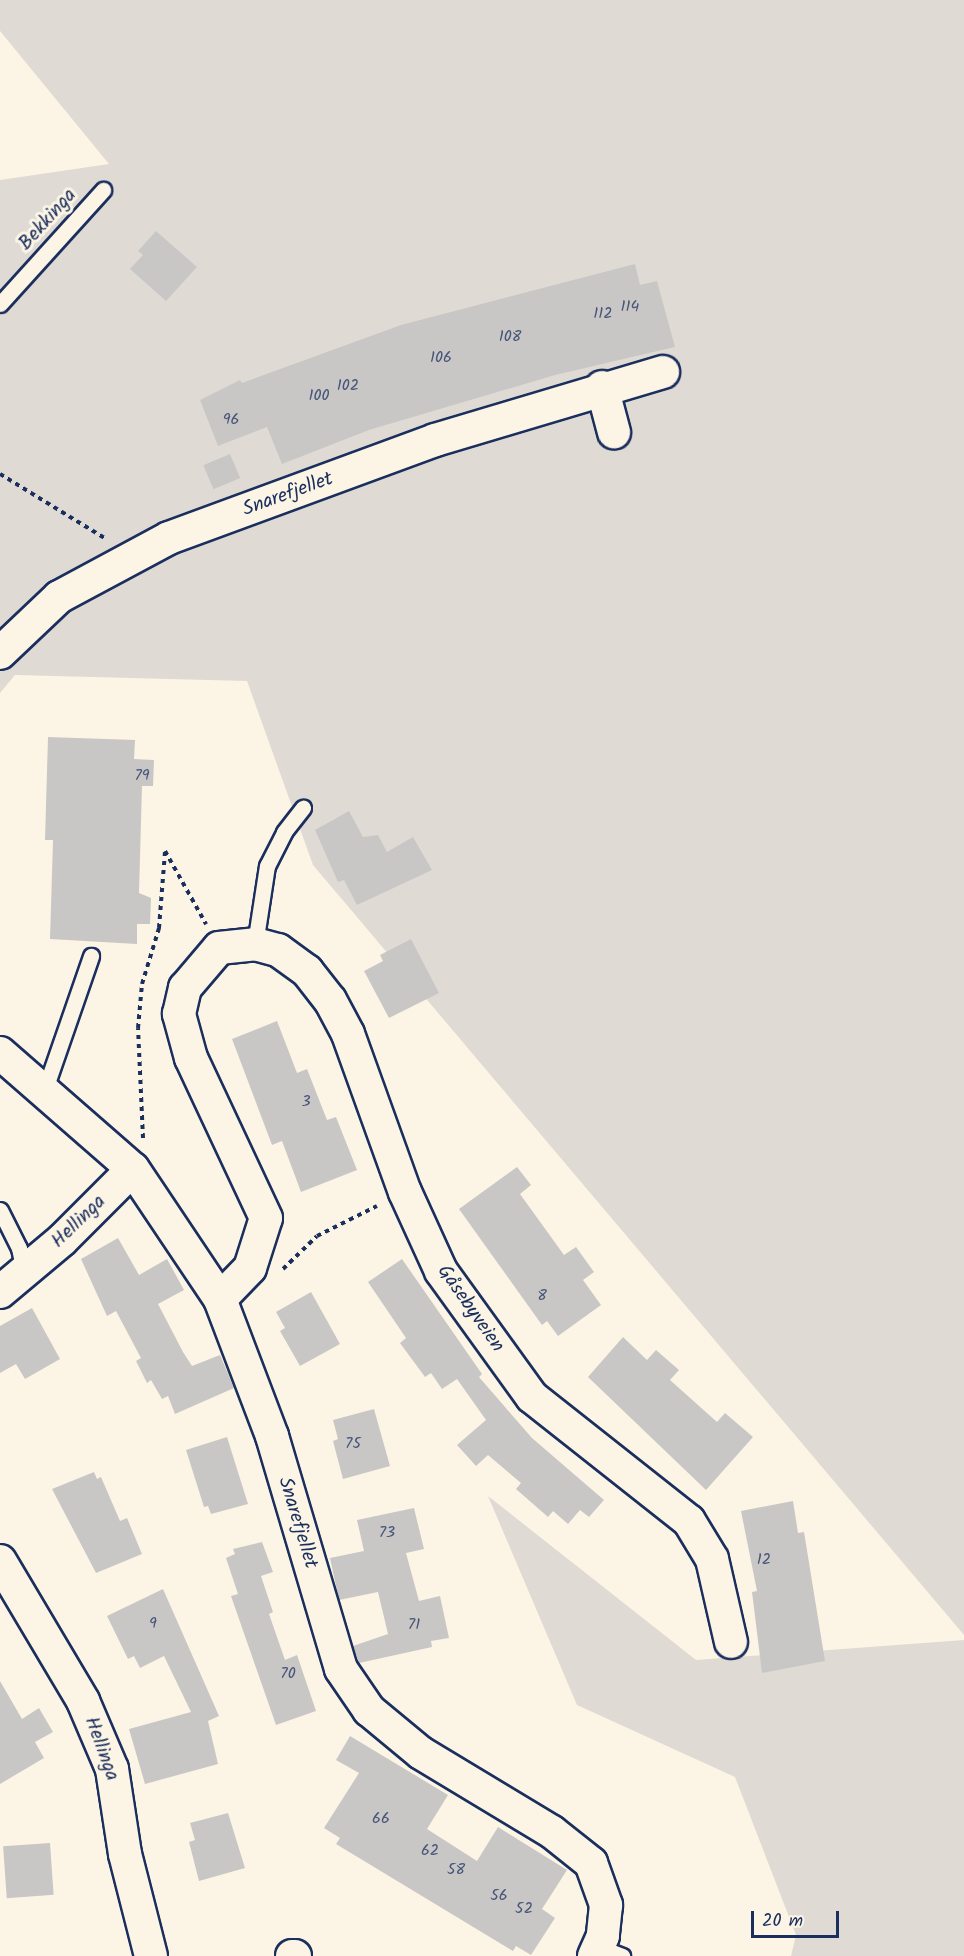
<!DOCTYPE html>
<html>
<head>
<meta charset="utf-8">
<style>
  body { margin:0 }
  #map { position:relative; width:964px; height:1956px; overflow:hidden; background:#fcf5e5; font-family:Kalam,sans-serif }
  div>[style] { position:absolute }
  .green>* { inset:0; background:#dfdbd4 }
  .building>* { inset:0; background:#c8c7c6; transform-origin:0 0 }
  .path>* { height:4px; margin-top:-2px; transform-origin:0; background:repeating-linear-gradient(90deg,#1b2f5e 0 4.5px,transparent 0 9px) }
  .roads { filter:drop-shadow(2px 0 #1b2f5e) drop-shadow(-2px 0 #1b2f5e) drop-shadow(0 2px #1b2f5e) drop-shadow(0 -2px #1b2f5e) }
  .lane>* { height:15px; margin:-7.5px; padding:0 7.5px; transform-origin:7.5px; border-radius:7.5px; background:#fcf5e5 }
  .street>* { height:32px; margin:-16px; padding:0 16px; transform-origin:16px; border-radius:16px; background:#fcf5e5 }
  span { translate:-50% -50%; white-space:nowrap; text-align:center; line-height:1.15; -webkit-text-stroke:6px #fcf5e5; paint-order:stroke }
  .number-label { font-size:16px; color:#465578 }
  .number-label span { -webkit-text-stroke-width:0 }
  .street-label { font-size:20px; color:#1b2f5e }
  .scale { position:absolute; left:751px; top:1911px; width:88px; height:27px; box-sizing:border-box; border:3px solid #1b2f5e; border-top:0; padding-left:8px; font-size:18px; line-height:21px; white-space:nowrap; color:#1b2f5e; -webkit-text-stroke:4px #fcf5e5; paint-order:stroke }
</style>
</head>
<body>
<div id="map">
  <div class="green">
    <i style="clip-path:polygon(0 0,964px 0,964px 1635px,313px 865px,247px 681px,15px 675px,0 693px,0 180px,109px 164px,0 31px)"></i>
    <i style="clip-path:polygon(488px 1496px,696px 1660px,964px 1640px,964px 1956px,791px 1956px,796px 1935px,735px 1777px,577px 1705px)"></i>
  </div>
  <div class="building">
    <i style="clip-path:polygon(156px 231px,197px 267px,166px 301px,130px 269px,143px 255px,138px 251px)"></i>
    <i style="clip-path:polygon(635px 264px,640px 285px,657px 281px,675px 347px,555px 375px,369px 430px,282px 464px,267px 427px,218px 446px,200px 400px,240px 380px,242px 383px,401px 325px)"></i>
    <i style="left:230px;top:454px;width:26px;height:29px;rotate:67deg"></i>
    <i style="clip-path:polygon(48px 737px,135px 740px,134px 759px,154px 760px,153px 786px,142px 786px,139px 893px,151px 898px,150px 924px,137px 924px,137px 944px,50px 939px,53px 840px,45px 840px)"></i>
    <i style="clip-path:polygon(349px 811px,363px 837px,378px 835px,387px 852px,413px 837px,432px 870px,357px 905px,344px 880px,338px 882px,315px 830px)"></i>
    <i style="clip-path:polygon(411px 939px,439px 993px,389px 1018px,364px 971px,383px 961px,380px 955px)"></i>
    <i style="clip-path:polygon(277px 1021px,297px 1073px,307px 1069px,327px 1120px,336px 1117px,357px 1170px,301px 1192px,282px 1141px,272px 1145px,232px 1039px)"></i>
    <i style="clip-path:polygon(517px 1167px,531px 1185px,520px 1194px,564px 1255px,576px 1247px,594px 1272px,583px 1280px,601px 1305px,558px 1336px,547px 1321px,542px 1325px,459px 1209px)"></i>
    <i style="clip-path:polygon(118px 1238px,139px 1275px,167px 1259px,184px 1290px,158px 1304px,183px 1352px,192px 1366px,220px 1355px,234px 1388px,175px 1414px,168px 1396px,162px 1399px,151px 1380px,147px 1383px,136px 1361px,141px 1358px,116px 1311px,107px 1316px,81px 1259px)"></i>
    <i style="clip-path:polygon(402px 1259px,482px 1374px,479px 1377px,532px 1438px,604px 1500px,589px 1517px,580px 1510px,568px 1524px,553px 1511px,548px 1517px,516px 1489px,521px 1483px,488px 1455px,476px 1466px,457px 1445px,486px 1420px,457px 1379px,442px 1389px,431px 1373px,425px 1377px,400px 1343px,406px 1338px,368px 1282px)"></i>
    <i style="clip-path:polygon(311px 1292px,340px 1344px,300px 1366px,280px 1331px,285px 1328px,276px 1312px)"></i>
    <i style="clip-path:polygon(32px 1308px,60px 1359px,25px 1379px,16px 1364px,0 1373px,0 1326px)"></i>
    <i style="clip-path:polygon(623px 1337px,647px 1360px,656px 1350px,679px 1370px,670px 1380px,717px 1422px,725px 1413px,753px 1437px,706px 1490px,588px 1377px)"></i>
    <i style="clip-path:polygon(374px 1409px,390px 1466px,343px 1479px,333px 1441px,338px 1439px,333px 1420px)"></i>
    <i style="clip-path:polygon(227px 1437px,248px 1504px,211px 1514px,208px 1506px,204px 1507px,186px 1450px)"></i>
    <i style="clip-path:polygon(94px 1472px,97px 1479px,101px 1477px,120px 1521px,127px 1518px,142px 1554px,96px 1573px,52px 1489px)"></i>
    <i style="clip-path:polygon(793px 1501px,798px 1533px,804px 1532px,825px 1661px,762px 1673px,752px 1592px,757px 1591px,741px 1511px)"></i>
    <i style="clip-path:polygon(414px 1508px,424px 1549px,406px 1553px,419px 1601px,440px 1596px,449px 1638px,431px 1641px,432px 1647px,359px 1663px,353px 1646px,388px 1634px,378px 1592px,339px 1600px,330px 1558px,364px 1551px,357px 1520px)"></i>
    <i style="clip-path:polygon(262px 1542px,273px 1572px,261px 1576px,273px 1612px,269px 1614px,285px 1660px,297px 1655px,316px 1711px,276px 1725px,231px 1596px,238px 1594px,226px 1558px,235px 1554px,233px 1549px)"></i>
    <i style="clip-path:polygon(163px 1589px,219px 1716px,208px 1721px,218px 1764px,145px 1784px,129px 1729px,191px 1712px,164px 1656px,140px 1668px,134px 1656px,128px 1659px,107px 1616px)"></i>
    <i style="clip-path:polygon(0 1681px,22px 1719px,39px 1708px,53px 1732px,35px 1742px,44px 1758px,0 1784px)"></i>
    <i style="clip-path:polygon(350px 1736px,448px 1795px,427px 1829px,477px 1861px,498px 1827px,567px 1870px,542px 1909px,555px 1918px,531px 1955px,516px 1946px,513px 1951px,336px 1844px,340px 1838px,324px 1828px,359px 1773px,336px 1760px)"></i>
    <i style="clip-path:polygon(228px 1813px,245px 1868px,199px 1881px,189px 1842px,195px 1840px,190px 1823px)"></i>
    <i style="left:50px;top:1843px;width:52px;height:47px;rotate:86deg"></i>
  </div>
  <div class="path">
    <i style="left:0;top:474px;width:124px;rotate:31.5deg"></i>
    <i style="left:143px;top:1138px;width:110px;rotate:-92.6deg"></i>
    <i style="left:138px;top:1028px;width:44px;rotate:-84.8deg"></i>
    <i style="left:142px;top:984px;width:59px;rotate:-73.1deg"></i>
    <i style="left:159px;top:928px;width:77px;rotate:-85.5deg"></i>
    <i style="left:165px;top:851px;width:84px;rotate:60.7deg"></i>
    <i style="left:283px;top:1269px;width:47px;rotate:-44.1deg"></i>
    <i style="left:317px;top:1236px;width:67px;rotate:-26.6deg"></i>
  </div>
  <div class="roads">
    <div class="lane">
      <i style="left:0;top:304px;width:154px;rotate:-47.9deg"></i>
      <i style="left:255px;top:944px;width:79px;rotate:-81.3deg"></i>
      <i style="left:267px;top:866px;width:38px;rotate:-63deg"></i>
      <i style="left:284px;top:832px;width:31px;rotate:-52deg"></i>
      <i style="left:45px;top:1089px;width:141px;rotate:-70.9deg"></i>
      <i style="left:0;top:1210px;width:42px;rotate:63.4deg"></i>
      <i style="left:19px;top:1248px;width:25px;rotate:78deg"></i>
      <i style="left:599px;top:1947px;width:25px;rotate:21deg"></i>
    </div>
    <div class="street">
      <i style="left:602px;top:387px;width:47px;rotate:75.1deg"></i>
      <i style="left:0;top:653px;width:81px;rotate:-43.5deg"></i>
      <i style="left:59px;top:597px;width:125px;rotate:-28.2deg"></i>
      <i style="left:169px;top:538px;width:283px;rotate:-20.2deg"></i>
      <i style="left:435px;top:440px;width:238px;rotate:-16.6deg"></i>
      <i style="left:0;top:1053px;width:176px;rotate:41.1deg"></i>
      <i style="left:133px;top:1169px;width:156px;rotate:56.2deg"></i>
      <i style="left:220px;top:1299px;width:147px;rotate:69.2deg"></i>
      <i style="left:272px;top:1436px;width:243px;rotate:73.5deg"></i>
      <i style="left:341px;top:1669px;width:50px;rotate:55.7deg"></i>
      <i style="left:369px;top:1710px;width:67px;rotate:39.6deg"></i>
      <i style="left:421px;top:1753px;width:153px;rotate:31.1deg"></i>
      <i style="left:552px;top:1832px;width:50px;rotate:38.5deg"></i>
      <i style="left:591px;top:1863px;width:45px;rotate:70.3deg"></i>
      <i style="left:606px;top:1905px;width:31px;rotate:96deg"></i>
      <i style="left:603px;top:1936px;width:22px;rotate:114deg"></i>
      <i style="left:0;top:1292px;width:81px;rotate:-40deg"></i>
      <i style="left:62px;top:1240px;width:100px;rotate:-45deg"></i>
      <i style="left:220px;top:1299px;width:43px;rotate:-45.9deg"></i>
      <i style="left:250px;top:1268px;width:52px;rotate:-72.3deg"></i>
      <i style="left:266px;top:1218px;width:177px;rotate:-115.1deg"></i>
      <i style="left:191px;top:1058px;width:46px;rotate:-105.3deg"></i>
      <i style="left:179px;top:1014px;width:27px;rotate:-77deg"></i>
      <i style="left:185px;top:988px;width:52px;rotate:-49.6deg"></i>
      <i style="left:219px;top:948px;width:36px;rotate:-6deg"></i>
      <i style="left:255px;top:944px;width:24px;rotate:15deg"></i>
      <i style="left:278px;top:950px;width:36px;rotate:36deg"></i>
      <i style="left:307px;top:971px;width:37px;rotate:52deg"></i>
      <i style="left:330px;top:1000px;width:38px;rotate:62deg"></i>
      <i style="left:348px;top:1034px;width:168px;rotate:70.2deg"></i>
      <i style="left:405px;top:1192px;width:87px;rotate:65.5deg"></i>
      <i style="left:441px;top:1271px;width:155px;rotate:54.2deg"></i>
      <i style="left:532px;top:1397px;width:200px;rotate:38.3deg"></i>
      <i style="left:689px;top:1521px;width:44px;rotate:58.8deg"></i>
      <i style="left:712px;top:1559px;width:85px;rotate:77.1deg"></i>
      <i style="left:0;top:1561px;width:163px;rotate:59.3deg"></i>
      <i style="left:83px;top:1701px;width:74px;rotate:66.9deg"></i>
      <i style="left:112px;top:1769px;width:86px;rotate:81.3deg"></i>
      <i style="left:125px;top:1854px;width:105px;rotate:75.7deg"></i>
      <i style="left:292px;top:1956px;width:3px"></i>
    </div>
  </div>
  <div class="number-label">
    <span style="left:630px;top:307px">114</span>
    <span style="left:603px;top:314px">112</span>
    <span style="left:510px;top:337px">108</span>
    <span style="left:441px;top:358px">106</span>
    <span style="left:348px;top:386px">102</span>
    <span style="left:319px;top:396px">100</span>
    <span style="left:231px;top:420px">96</span>
    <span style="left:142px;top:776px">79</span>
    <span style="left:306px;top:1102px">3</span>
    <span style="left:542px;top:1296px">8</span>
    <span style="left:353px;top:1444px">75</span>
    <span style="left:387px;top:1533px">73</span>
    <span style="left:764px;top:1560px">12</span>
    <span style="left:153px;top:1624px">9</span>
    <span style="left:414px;top:1625px">71</span>
    <span style="left:288px;top:1674px">70</span>
    <span style="left:381px;top:1819px">66</span>
    <span style="left:430px;top:1851px">62</span>
    <span style="left:456px;top:1870px">58</span>
    <span style="left:499px;top:1896px">56</span>
    <span style="left:524px;top:1909px">52</span>
  </div>
  <div class="street-label">
    <span style="left:48px;top:220px;rotate:-48deg">Bekkinga</span>
    <span style="left:288px;top:495px;rotate:-20deg">Snarefjellet</span>
    <span style="left:79px;top:1222px;rotate:-44deg">Hellinga</span>
    <span style="left:470px;top:1309px;rotate:55deg">Gåsebyveien</span>
    <span style="left:297px;top:1523px;rotate:73deg">Snarefjellet</span>
    <span style="left:101px;top:1749px;rotate:70deg">Hellinga</span>
  </div>
  <div class="scale">20 m</div>
</div>
</body>
</html>
